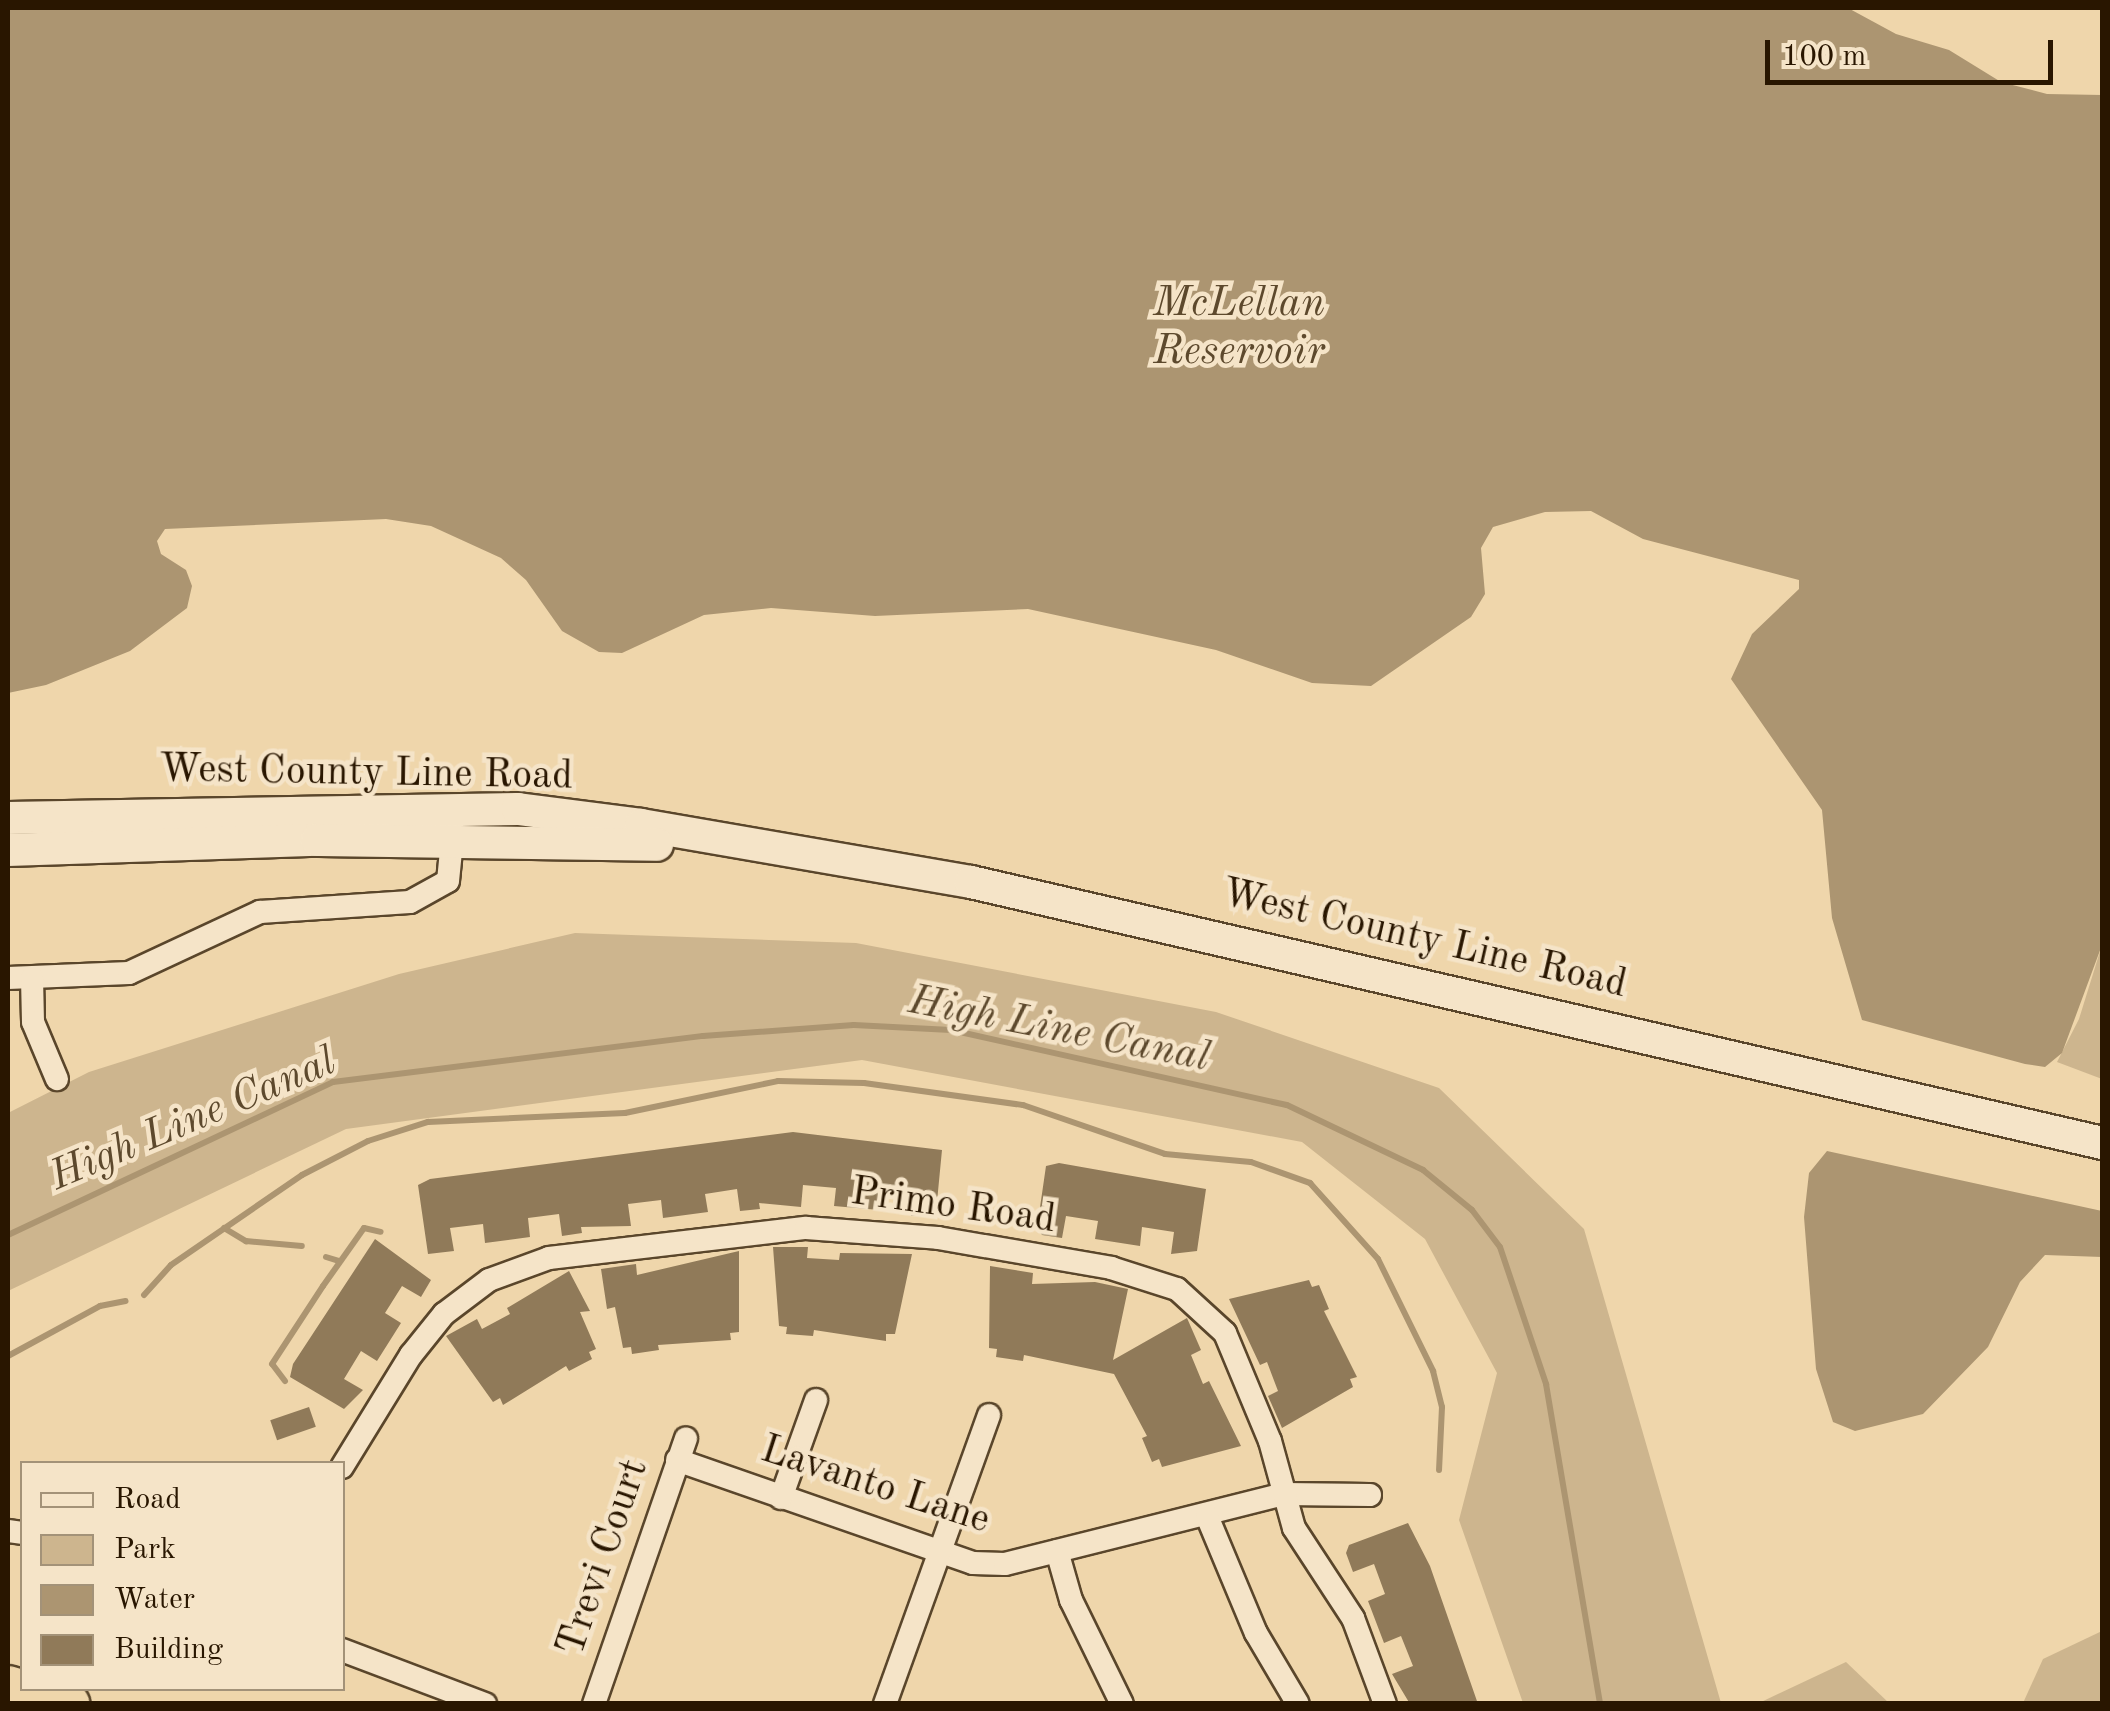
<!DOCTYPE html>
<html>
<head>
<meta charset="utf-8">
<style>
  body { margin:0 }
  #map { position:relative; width:2110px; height:1711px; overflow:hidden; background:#efd6ab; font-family:"Old Standard TT",serif }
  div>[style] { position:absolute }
  .green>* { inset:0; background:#cdb58e }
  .water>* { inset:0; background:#ac9571 }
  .stream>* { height:6px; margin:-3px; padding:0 3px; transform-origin:3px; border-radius:3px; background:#ac9571 }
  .building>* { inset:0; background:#907a59; transform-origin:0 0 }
  .roads { filter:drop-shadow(2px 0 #5a462b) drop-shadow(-2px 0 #5a462b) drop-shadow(0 2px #5a462b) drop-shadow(0 -2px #5a462b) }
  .minor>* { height:22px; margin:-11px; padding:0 11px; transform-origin:11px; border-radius:11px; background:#f5e4c8 }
  .secondary>* { height:32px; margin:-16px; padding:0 16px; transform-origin:16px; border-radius:16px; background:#f5e4c8 }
  .motorway>* { height:40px; margin:-20px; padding:0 20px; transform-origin:20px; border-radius:20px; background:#efd6ab }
  span { translate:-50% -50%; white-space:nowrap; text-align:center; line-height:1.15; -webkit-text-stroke:9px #f5e4c8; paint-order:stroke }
  .street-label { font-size:40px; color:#291600 }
  .water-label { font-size:42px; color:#5d492d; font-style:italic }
  .frame { position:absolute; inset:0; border:10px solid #291600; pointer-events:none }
  .legend { position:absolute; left:20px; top:1461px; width:325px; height:230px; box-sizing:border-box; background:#f5e4c8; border:2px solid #a39278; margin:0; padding:12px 18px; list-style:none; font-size:30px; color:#291600 }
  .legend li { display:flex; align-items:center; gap:20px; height:50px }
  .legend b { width:50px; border:2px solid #a39278 }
  .scale { position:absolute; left:1765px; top:40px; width:288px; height:45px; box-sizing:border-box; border:5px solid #291600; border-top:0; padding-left:12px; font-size:30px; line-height:35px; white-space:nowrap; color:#291600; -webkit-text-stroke:8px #f5e4c8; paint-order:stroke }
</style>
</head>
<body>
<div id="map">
  <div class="green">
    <i style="clip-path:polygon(575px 933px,856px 943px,1216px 1012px,1439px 1088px,1584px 1229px,1721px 1703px,1523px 1703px,1459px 1520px,1497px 1373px,1425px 1239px,1302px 1142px,862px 1060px,346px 1129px,8px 1291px,8px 1113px,89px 1072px,399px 974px)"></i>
    <i style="clip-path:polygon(2102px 945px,2102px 1079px,2057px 1062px,2079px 1019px)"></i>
    <i style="clip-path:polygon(2102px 1631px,2102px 1703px,2023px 1703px,2043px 1659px)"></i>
    <i style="clip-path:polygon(1846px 1662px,1889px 1703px,1759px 1703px)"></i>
  </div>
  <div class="water">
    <i style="clip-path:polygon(8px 8px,1848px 8px,1896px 34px,1949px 50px,2001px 82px,2047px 94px,2102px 95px,2102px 945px,2062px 1053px,2045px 1067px,2025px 1064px,1862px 1020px,1832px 918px,1822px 810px,1731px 679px,1752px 634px,1799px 589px,1799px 580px,1643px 539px,1591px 511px,1545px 512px,1493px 527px,1481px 548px,1485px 594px,1471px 617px,1371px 686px,1312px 683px,1216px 650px,1028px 609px,875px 616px,771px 608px,704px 615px,622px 653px,599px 652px,562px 631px,526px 580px,501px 558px,431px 526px,386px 519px,165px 529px,157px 541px,161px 554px,186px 570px,192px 586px,187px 608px,130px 651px,46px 685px,8px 693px)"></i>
    <i style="clip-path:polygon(1827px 1151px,2102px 1211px,2102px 1257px,2045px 1255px,2020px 1282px,1988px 1347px,1923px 1414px,1855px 1431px,1833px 1422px,1816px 1369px,1804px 1217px,1809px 1173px)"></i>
  </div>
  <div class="stream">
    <i style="left:224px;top:1228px;width:26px;rotate:31deg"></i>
    <i style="left:246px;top:1241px;width:56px;rotate:5.1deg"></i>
    <i style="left:8px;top:1235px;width:359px;rotate:-25.2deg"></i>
    <i style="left:333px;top:1082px;width:373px;rotate:-7.1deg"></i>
    <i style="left:703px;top:1036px;width:151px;rotate:-4.2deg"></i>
    <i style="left:854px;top:1025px;width:97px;rotate:3deg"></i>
    <i style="left:951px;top:1030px;width:344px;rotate:12.6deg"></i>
    <i style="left:1287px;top:1105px;width:151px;rotate:25.5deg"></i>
    <i style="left:1423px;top:1170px;width:63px;rotate:39.2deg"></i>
    <i style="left:1472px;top:1210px;width:46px;rotate:52.9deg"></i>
    <i style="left:1500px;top:1247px;width:145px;rotate:71.4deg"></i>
    <i style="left:1546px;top:1384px;width:325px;rotate:80.4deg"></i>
    <i style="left:326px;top:1257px;width:14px;rotate:17deg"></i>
    <i style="left:144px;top:1295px;width:40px;rotate:-48deg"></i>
    <i style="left:171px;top:1265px;width:159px;rotate:-34.5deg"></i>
    <i style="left:302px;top:1175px;width:74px;rotate:-27.3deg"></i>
    <i style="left:368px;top:1141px;width:63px;rotate:-17.6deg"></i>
    <i style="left:428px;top:1122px;width:197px;rotate:-2.6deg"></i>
    <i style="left:625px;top:1113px;width:156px;rotate:-11.8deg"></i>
    <i style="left:778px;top:1081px;width:86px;rotate:1.3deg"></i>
    <i style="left:864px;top:1083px;width:161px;rotate:7.9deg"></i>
    <i style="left:1023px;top:1105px;width:150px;rotate:19deg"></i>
    <i style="left:1165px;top:1154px;width:86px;rotate:5.3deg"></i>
    <i style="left:1251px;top:1162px;width:63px;rotate:19.6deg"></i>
    <i style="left:1310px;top:1183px;width:102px;rotate:48.2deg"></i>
    <i style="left:1378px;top:1259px;width:125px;rotate:63.8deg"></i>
    <i style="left:1433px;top:1371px;width:37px;rotate:76deg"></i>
    <i style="left:1442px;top:1407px;width:63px;rotate:92.7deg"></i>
    <i style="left:8px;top:1356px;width:105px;rotate:-28.5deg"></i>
    <i style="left:100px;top:1306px;width:26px;rotate:-11deg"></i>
    <i style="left:285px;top:1381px;width:21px;rotate:-127deg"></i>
    <i style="left:272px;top:1364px;width:93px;rotate:-56.8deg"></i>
    <i style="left:323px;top:1286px;width:71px;rotate:-54.7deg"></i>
    <i style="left:364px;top:1228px;width:17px;rotate:13deg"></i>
  </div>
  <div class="building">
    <i style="clip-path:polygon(793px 1132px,942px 1150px,936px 1212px,911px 1216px,913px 1194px,880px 1192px,879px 1210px,834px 1206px,836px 1188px,803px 1185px,801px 1207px,759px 1203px,760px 1209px,740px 1211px,737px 1189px,705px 1194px,708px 1212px,663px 1218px,661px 1200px,628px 1204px,631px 1226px,581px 1227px,582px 1233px,562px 1236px,559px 1214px,528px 1218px,530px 1237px,485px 1243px,483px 1224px,450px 1228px,454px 1251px,428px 1254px,418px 1185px,430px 1179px)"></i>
    <i style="clip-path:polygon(1059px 1163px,1206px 1189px,1197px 1251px,1171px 1254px,1174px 1232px,1142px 1227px,1140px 1246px,1095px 1239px,1098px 1221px,1066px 1216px,1062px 1238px,1042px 1235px,1037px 1228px,1046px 1166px)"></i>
    <i style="clip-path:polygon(375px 1239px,431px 1280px,421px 1297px,402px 1286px,385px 1313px,401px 1323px,377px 1361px,361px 1351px,344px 1379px,363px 1390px,344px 1409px,290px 1377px,293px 1364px)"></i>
    <i style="clip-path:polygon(773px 1247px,808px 1247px,807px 1258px,839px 1260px,840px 1253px,912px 1254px,895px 1334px,886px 1334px,886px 1341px,814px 1330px,813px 1336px,786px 1334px,787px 1327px,779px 1326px)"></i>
    <i style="clip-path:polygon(739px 1251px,739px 1332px,730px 1333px,731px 1340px,658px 1345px,659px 1350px,632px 1354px,631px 1347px,623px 1348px,615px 1307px,607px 1309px,601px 1269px,636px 1264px,637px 1275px)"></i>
    <i style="clip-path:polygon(990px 1266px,1033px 1273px,1032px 1284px,1095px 1282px,1128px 1289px,1113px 1360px,1187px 1318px,1201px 1350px,1191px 1355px,1203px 1384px,1209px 1381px,1241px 1446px,1162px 1467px,1159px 1459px,1152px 1462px,1142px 1438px,1147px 1436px,1114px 1374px,1024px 1355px,1023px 1361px,996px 1357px,997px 1349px,989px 1348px)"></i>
    <i style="clip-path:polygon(569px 1271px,590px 1311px,580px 1312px,596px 1349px,589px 1352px,592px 1359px,569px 1371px,566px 1366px,503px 1405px,500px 1398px,493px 1402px,446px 1336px,477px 1319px,482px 1329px,510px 1314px,507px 1308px)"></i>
    <i style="clip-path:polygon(1309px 1280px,1312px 1287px,1319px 1285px,1329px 1309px,1324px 1311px,1357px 1377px,1350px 1379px,1353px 1387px,1282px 1428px,1268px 1396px,1278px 1391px,1267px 1362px,1260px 1365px,1229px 1299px)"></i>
    <i style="left:309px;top:1407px;width:21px;height:41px;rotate:71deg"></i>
    <i style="clip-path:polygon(1408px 1523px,1430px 1566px,1478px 1704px,1410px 1704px,1392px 1674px,1413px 1666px,1401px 1636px,1384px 1643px,1368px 1601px,1385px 1594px,1374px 1564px,1353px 1572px,1346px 1553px,1349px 1545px)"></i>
  </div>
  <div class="roads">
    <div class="minor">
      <i style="left:8px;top:978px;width:121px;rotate:-2.4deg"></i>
      <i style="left:129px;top:973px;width:145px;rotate:-25deg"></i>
      <i style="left:260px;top:912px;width:150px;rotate:-3.8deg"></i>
      <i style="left:410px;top:902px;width:43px;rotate:-28.9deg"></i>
      <i style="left:448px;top:881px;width:40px;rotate:-84.3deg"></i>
      <i style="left:32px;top:978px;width:44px;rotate:88.7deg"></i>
      <i style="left:33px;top:1022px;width:62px;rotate:67.2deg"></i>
      <i style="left:677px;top:1460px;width:313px;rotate:19.2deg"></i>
      <i style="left:973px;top:1563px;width:32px;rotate:2deg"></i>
      <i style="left:1005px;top:1564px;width:288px;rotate:-14.1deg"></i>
      <i style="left:1284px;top:1494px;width:86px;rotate:0.7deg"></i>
      <i style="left:342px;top:1467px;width:132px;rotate:-58.4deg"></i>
      <i style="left:411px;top:1355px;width:53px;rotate:-51.2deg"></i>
      <i style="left:444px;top:1314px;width:56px;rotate:-37.1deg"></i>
      <i style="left:489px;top:1280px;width:64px;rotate:-20.1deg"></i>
      <i style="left:549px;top:1258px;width:259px;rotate:-6.7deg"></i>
      <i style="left:806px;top:1228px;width:132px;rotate:4.3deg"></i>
      <i style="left:938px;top:1238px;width:176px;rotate:9.8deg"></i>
      <i style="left:1111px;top:1268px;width:69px;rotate:17.7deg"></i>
      <i style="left:1177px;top:1289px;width:65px;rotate:42.5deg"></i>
      <i style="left:1225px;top:1333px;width:117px;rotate:67.4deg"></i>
      <i style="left:1270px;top:1441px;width:90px;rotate:74.6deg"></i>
      <i style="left:1294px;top:1528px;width:108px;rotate:56.8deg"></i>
      <i style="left:1353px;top:1618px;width:92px;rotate:69.6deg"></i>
      <i style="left:781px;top:1498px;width:104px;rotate:-70.3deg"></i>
      <i style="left:1207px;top:1516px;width:127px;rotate:67.3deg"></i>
      <i style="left:1256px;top:1633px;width:82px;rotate:59.4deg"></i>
      <i style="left:8px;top:1531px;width:14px;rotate:8deg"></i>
      <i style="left:1057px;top:1551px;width:51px;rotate:74.1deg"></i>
      <i style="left:1071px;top:1600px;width:116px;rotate:63.9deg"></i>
      <i style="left:342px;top:1650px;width:153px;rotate:20.7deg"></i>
      <i style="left:594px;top:1704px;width:281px;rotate:-70.9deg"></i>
      <i style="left:885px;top:1704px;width:307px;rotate:-70.2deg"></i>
    </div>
    <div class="secondary">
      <i style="left:8px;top:818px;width:510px;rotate:-1.01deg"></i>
      <i style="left:518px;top:809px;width:124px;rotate:7.4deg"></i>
      <i style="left:641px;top:825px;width:335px;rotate:9.8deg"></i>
      <i style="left:971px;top:882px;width:1161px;rotate:12.99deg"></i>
      <i style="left:8px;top:850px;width:309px;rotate:-1.9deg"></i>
      <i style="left:317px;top:840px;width:340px;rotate:0.8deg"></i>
    </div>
    <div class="motorway">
      <i style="left:8px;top:1686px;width:64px;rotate:16.4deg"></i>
    </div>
  </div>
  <div class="street-label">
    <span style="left:366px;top:774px;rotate:1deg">West County Line Road</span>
    <span style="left:1424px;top:940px;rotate:13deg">West County Line Road</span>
    <span style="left:953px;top:1207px;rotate:8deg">Primo Road</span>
    <span style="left:875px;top:1486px;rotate:18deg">Lavanto Lane</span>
    <span style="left:604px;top:1558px;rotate:-71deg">Trevi Court</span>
  </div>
  <div class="water-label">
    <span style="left:1239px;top:328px">McLellan<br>Reservoir</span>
    <span style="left:1059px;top:1030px;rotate:11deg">High Line Canal</span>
    <span style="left:193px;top:1120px;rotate:-23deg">High Line Canal</span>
  </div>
  <div class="frame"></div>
  <ul class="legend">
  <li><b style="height:12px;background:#f5e4c8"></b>Road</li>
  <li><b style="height:28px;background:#cdb58e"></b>Park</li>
  <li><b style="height:28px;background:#ac9571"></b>Water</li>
  <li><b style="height:28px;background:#907a59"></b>Building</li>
  </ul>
  <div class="scale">100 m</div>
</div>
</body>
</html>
